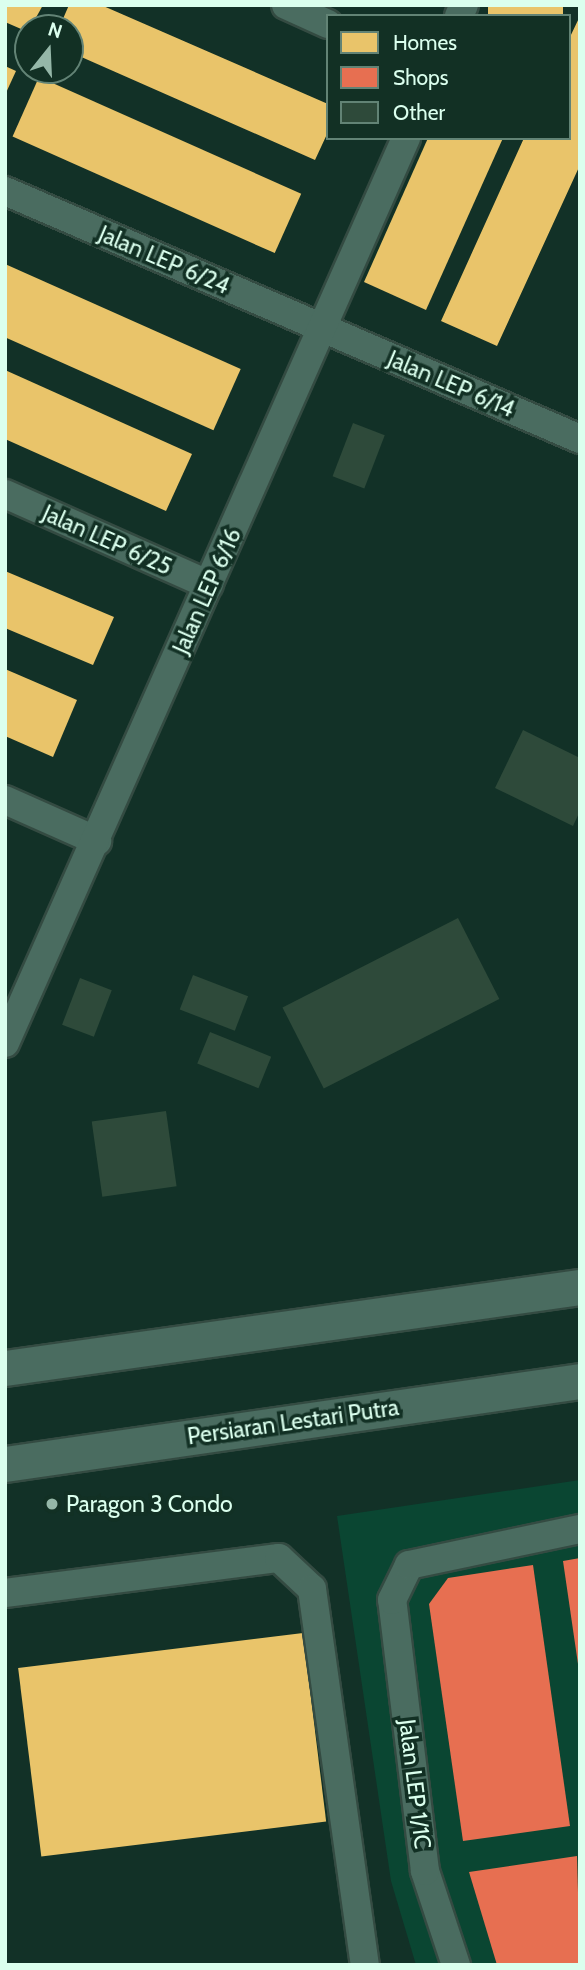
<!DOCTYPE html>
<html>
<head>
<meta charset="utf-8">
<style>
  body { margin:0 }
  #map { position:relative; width:585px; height:1970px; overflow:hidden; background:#123127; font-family:Cabin,sans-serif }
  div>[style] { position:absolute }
  .built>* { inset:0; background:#0a4632 }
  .homes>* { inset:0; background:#e9c46a; transform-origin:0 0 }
  .shops>* { inset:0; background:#e76f51 }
  .building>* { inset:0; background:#2e4a3a; transform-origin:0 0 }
  .roads { filter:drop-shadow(2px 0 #344b42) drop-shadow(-2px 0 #344b42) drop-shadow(0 2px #344b42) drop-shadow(0 -2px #344b42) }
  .minor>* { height:28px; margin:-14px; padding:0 14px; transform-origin:14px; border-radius:14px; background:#4a6c60 }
  .tertiary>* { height:35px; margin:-17.5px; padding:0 17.5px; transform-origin:17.5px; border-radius:17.5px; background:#4a6c60 }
  .dots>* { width:19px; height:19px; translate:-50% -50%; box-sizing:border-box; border:4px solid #123024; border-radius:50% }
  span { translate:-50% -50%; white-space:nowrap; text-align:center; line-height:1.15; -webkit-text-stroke:7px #123024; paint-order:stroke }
  .street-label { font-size:23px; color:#dbffee }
  .poi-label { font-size:23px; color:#dbffee }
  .left { translate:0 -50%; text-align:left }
  .frame { position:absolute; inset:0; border:7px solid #dbffee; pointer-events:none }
  .legend { position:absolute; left:326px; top:14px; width:245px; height:126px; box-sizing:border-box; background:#123024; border:2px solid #628375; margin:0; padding:9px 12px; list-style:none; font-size:21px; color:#dbffee }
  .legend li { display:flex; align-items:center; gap:14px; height:35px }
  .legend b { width:35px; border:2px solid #628375 }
  .north { position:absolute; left:14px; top:14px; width:70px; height:70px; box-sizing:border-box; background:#123024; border:2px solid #628375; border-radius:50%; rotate:18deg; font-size:19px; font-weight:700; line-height:28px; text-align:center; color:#dbffee }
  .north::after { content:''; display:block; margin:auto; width:24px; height:32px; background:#95b7a8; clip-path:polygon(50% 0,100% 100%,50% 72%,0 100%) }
</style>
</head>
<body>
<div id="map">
  <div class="built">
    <i style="clip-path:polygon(580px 1480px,580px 1965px,416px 1965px,391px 1881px,337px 1516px)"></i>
  </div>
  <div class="homes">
    <i style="clip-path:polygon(5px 5px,43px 5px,28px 32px,5px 22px)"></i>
    <i style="clip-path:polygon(69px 5px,101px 5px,328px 104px,328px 132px,315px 160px,70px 52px,70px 28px,59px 28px)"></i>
    <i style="left:488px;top:5px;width:75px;height:12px"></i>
    <i style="clip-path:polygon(580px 16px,580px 165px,497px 346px,441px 321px,524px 138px,569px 138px,569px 39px)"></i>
    <i style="clip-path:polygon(5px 66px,16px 71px,5px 95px)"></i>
    <i style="left:39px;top:77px;width:287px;height:65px;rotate:24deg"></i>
    <i style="clip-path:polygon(428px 138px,503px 138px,426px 310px,364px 282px)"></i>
    <i style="left:5px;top:264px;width:258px;height:67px;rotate:24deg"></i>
    <i style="clip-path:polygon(5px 370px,192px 454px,166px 511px,5px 439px)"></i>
    <i style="clip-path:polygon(5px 571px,114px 617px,93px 665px,5px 628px)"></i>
    <i style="clip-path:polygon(5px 669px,77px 700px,53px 757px,5px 736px)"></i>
    <i style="left:303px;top:1633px;width:190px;height:287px;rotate:83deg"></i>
  </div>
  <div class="shops">
    <i style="clip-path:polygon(580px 1558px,580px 1664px,578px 1664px,563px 1561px)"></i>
    <i style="clip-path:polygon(533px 1565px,570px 1826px,463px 1841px,429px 1604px,448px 1578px)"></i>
    <i style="clip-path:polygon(577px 1856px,580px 1965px,497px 1965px,469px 1872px)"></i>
  </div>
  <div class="building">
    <i style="left:353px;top:423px;width:34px;height:57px;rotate:21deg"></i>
    <i style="clip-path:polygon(523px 730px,580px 758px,580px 811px,573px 826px,495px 788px)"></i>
    <i style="left:458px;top:918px;width:91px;height:197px;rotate:63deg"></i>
    <i style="left:193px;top:975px;width:59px;height:37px;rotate:21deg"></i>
    <i style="left:80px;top:978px;width:34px;height:50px;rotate:21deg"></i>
    <i style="left:210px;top:1032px;width:66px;height:34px;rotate:22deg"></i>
    <i style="left:166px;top:1111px;width:76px;height:75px;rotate:82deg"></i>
  </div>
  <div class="roads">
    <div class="minor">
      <i style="left:286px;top:5px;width:46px;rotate:24.3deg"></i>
      <i style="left:459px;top:16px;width:12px;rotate:-66deg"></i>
      <i style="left:5px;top:191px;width:626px;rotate:23.33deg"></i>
      <i style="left:5px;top:494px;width:223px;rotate:24deg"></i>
      <i style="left:5px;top:800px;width:101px;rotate:24deg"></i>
      <i style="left:5px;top:1043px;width:990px;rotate:-66.1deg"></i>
      <i style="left:5px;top:1593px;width:276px;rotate:-7.3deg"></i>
      <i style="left:279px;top:1558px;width:45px;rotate:43.2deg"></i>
      <i style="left:312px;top:1589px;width:380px;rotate:82deg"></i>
      <i style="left:456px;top:1965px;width:99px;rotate:-108.3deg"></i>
      <i style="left:425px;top:1871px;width:273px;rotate:-96.9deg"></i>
      <i style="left:392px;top:1600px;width:39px;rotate:-64deg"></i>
      <i style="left:409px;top:1565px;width:175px;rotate:-11.9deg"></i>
    </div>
    <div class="tertiary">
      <i style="left:5px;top:1368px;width:581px;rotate:-8.02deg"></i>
      <i style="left:5px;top:1464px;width:581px;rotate:-8.21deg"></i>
    </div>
  </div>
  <div class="dots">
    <i style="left:52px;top:1504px;background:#95b7a8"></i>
  </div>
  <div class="street-label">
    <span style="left:164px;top:260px;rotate:23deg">Jalan LEP 6/24</span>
    <span style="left:451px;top:384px;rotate:23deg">Jalan LEP 6/14</span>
    <span style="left:107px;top:540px;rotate:24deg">Jalan LEP 6/25</span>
    <span style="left:207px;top:591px;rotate:-66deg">Jalan LEP 6/16</span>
    <span style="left:293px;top:1422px;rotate:-8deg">Persiaran Lestari Putra</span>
    <span style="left:415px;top:1784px;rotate:83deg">Jalan LEP 1/1C</span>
  </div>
  <div class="poi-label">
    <span class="left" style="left:66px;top:1504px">Paragon 3 Condo</span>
  </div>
  <div class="frame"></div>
  <ul class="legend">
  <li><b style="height:19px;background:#e9c46a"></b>Homes</li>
  <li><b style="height:19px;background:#e76f51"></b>Shops</li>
  <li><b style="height:19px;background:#2e4a3a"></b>Other</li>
  </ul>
  <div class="north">N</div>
</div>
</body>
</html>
